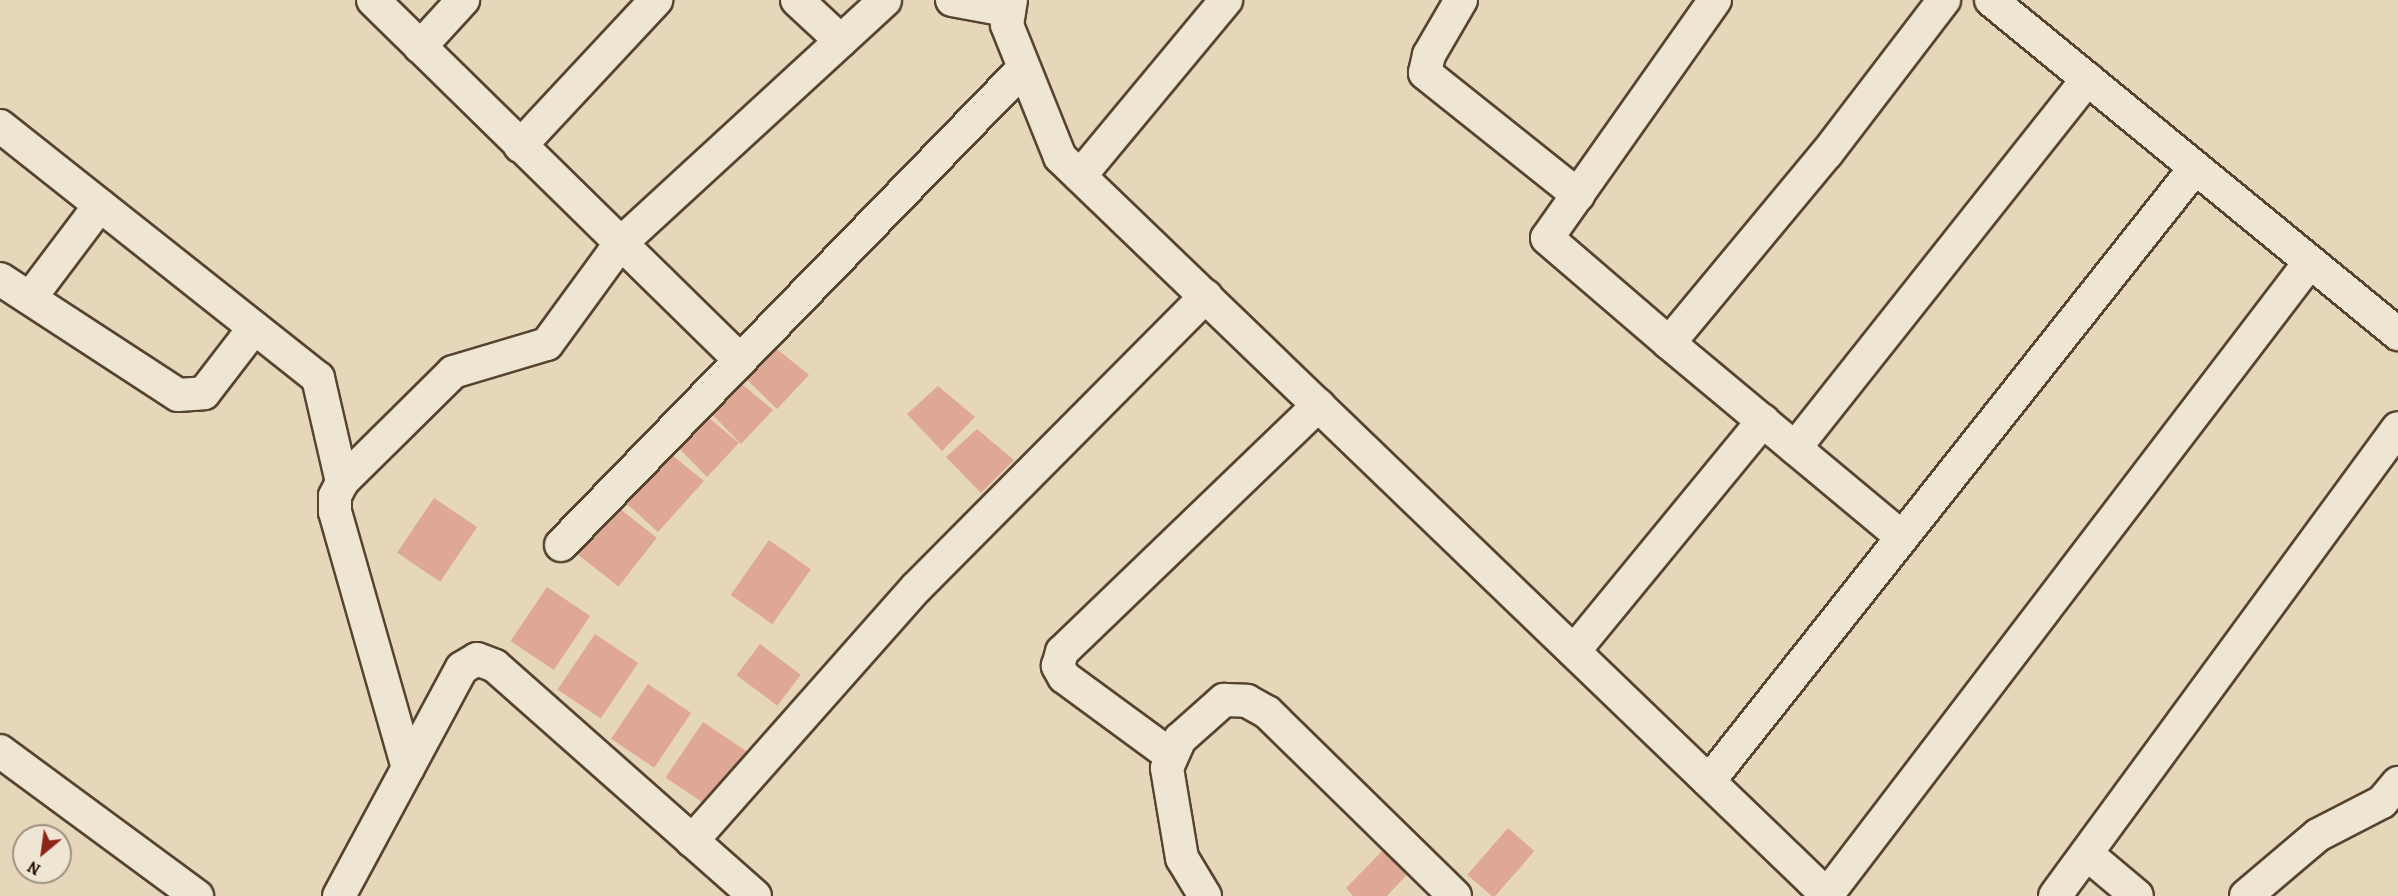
<!DOCTYPE html>
<html>
<head>
<meta charset="utf-8">
<style>
  body { margin:0 }
  #map { position:relative; width:2398px; height:896px; overflow:hidden; background:#e6d7bb; font-family:Alegreya,serif }
  div>[style] { position:absolute }
  .building>* { inset:0; background:#dea894; transform-origin:0 0 }
  .roads { filter:drop-shadow(2px 0 #564430) drop-shadow(-2px 0 #564430) drop-shadow(0 2px #564430) drop-shadow(0 -2px #564430) }
  .street>* { height:32px; margin:-16px; padding:0 16px; transform-origin:16px; border-radius:16px; background:#efe5d3 }
  span { translate:-50% -50%; white-space:nowrap; text-align:center; line-height:1.15; -webkit-text-stroke:6px #efe5d3; paint-order:stroke }
  .north { position:absolute; left:12px; top:824px; width:60px; height:60px; box-sizing:border-box; background:#efe5d3; border:2px solid #9f917f; border-radius:50%; rotate:209deg; font-size:16px; font-weight:700; line-height:24px; text-align:center; color:#261301 }
  .north::after { content:''; display:block; margin:auto; width:21px; height:27px; background:#8f2418; clip-path:polygon(50% 0,100% 100%,50% 72%,0 100%) }
</style>
</head>
<body>
<div id="map">
  <div class="building">
    <i style="clip-path:polygon(772px 345px,809px 375px,777px 409px,740px 373px)"></i>
    <i style="clip-path:polygon(736px 379px,773px 410px,741px 444px,705px 407px)"></i>
    <i style="clip-path:polygon(938px 386px,975px 417px,942px 451px,907px 414px)"></i>
    <i style="clip-path:polygon(702px 412px,739px 443px,707px 477px,671px 440px)"></i>
    <i style="clip-path:polygon(977px 429px,1014px 460px,981px 493px,946px 457px)"></i>
    <i style="clip-path:polygon(667px 451px,704px 481px,658px 532px,618px 496px)"></i>
    <i style="left:434px;top:498px;width:52px;height:66px;rotate:34deg"></i>
    <i style="left:615px;top:505px;width:53px;height:62px;rotate:38deg"></i>
    <i style="left:769px;top:540px;width:51px;height:67px;rotate:35deg"></i>
    <i style="left:547px;top:587px;width:52px;height:65px;rotate:34deg"></i>
    <i style="left:595px;top:634px;width:52px;height:67px;rotate:34deg"></i>
    <i style="left:760px;top:644px;width:51px;height:39px;rotate:37deg"></i>
    <i style="left:648px;top:684px;width:52px;height:66px;rotate:34deg"></i>
    <i style="left:703px;top:722px;width:52px;height:67px;rotate:34deg"></i>
    <i style="left:1508px;top:828px;width:35px;height:62px;rotate:41deg"></i>
    <i style="clip-path:polygon(1389px 844px,1414px 867px,1387px 896px,1353px 896px,1346px 888px)"></i>
  </div>
  <div class="roads">
    <div class="street">
      <i style="left:373px;top:0;width:514px;rotate:44.45deg"></i>
      <i style="left:797px;top:0;width:60px;rotate:43deg"></i>
      <i style="left:952px;top:0;width:55px;rotate:10.5deg"></i>
      <i style="left:1011px;top:0;width:25px;rotate:99deg"></i>
      <i style="left:1007px;top:25px;width:142px;rotate:68.1deg"></i>
      <i style="left:1060px;top:157px;width:1066px;rotate:43.9deg"></i>
      <i style="left:1461px;top:0;width:64px;rotate:120.2deg"></i>
      <i style="left:1429px;top:55px;width:18px;rotate:103deg"></i>
      <i style="left:1425px;top:73px;width:196px;rotate:38.6deg"></i>
      <i style="left:1715px;top:0;width:291px;rotate:125.2deg"></i>
      <i style="left:1547px;top:238px;width:161px;rotate:40.7deg"></i>
      <i style="left:1669px;top:343px;width:247px;rotate:-50.3deg"></i>
      <i style="left:1827px;top:153px;width:193px;rotate:-52.6deg"></i>
      <i style="left:1991px;top:0;width:527px;rotate:39.37deg"></i>
      <i style="left:420px;top:47px;width:64px;rotate:-47.5deg"></i>
      <i style="left:0;top:126px;width:406px;rotate:38.4deg"></i>
      <i style="left:318px;top:378px;width:107px;rotate:77deg"></i>
      <i style="left:520px;top:146px;width:200px;rotate:-47deg"></i>
      <i style="left:1080px;top:176px;width:229px;rotate:-50.3deg"></i>
      <i style="left:0;top:279px;width:212px;rotate:33.1deg"></i>
      <i style="left:178px;top:395px;width:26px;rotate:-4deg"></i>
      <i style="left:204px;top:393px;width:82px;rotate:-52.4deg"></i>
      <i style="left:30px;top:298px;width:116px;rotate:-53deg"></i>
      <i style="left:1669px;top:343px;width:303px;rotate:39.8deg"></i>
      <i style="left:1795px;top:448px;width:471px;rotate:-51.6deg"></i>
      <i style="left:561px;top:545px;width:663px;rotate:-45.86deg"></i>
      <i style="left:1574px;top:651px;width:298px;rotate:-50.6deg"></i>
      <i style="left:0;top:751px;width:245px;rotate:36.4deg"></i>
      <i style="left:1169px;top:754px;width:130px;rotate:-143.7deg"></i>
      <i style="left:1064px;top:677px;width:13px;rotate:-119deg"></i>
      <i style="left:1058px;top:666px;width:15px;rotate:-74deg"></i>
      <i style="left:1062px;top:652px;width:356px;rotate:-43.9deg"></i>
      <i style="left:408px;top:768px;width:266px;rotate:-105.9deg"></i>
      <i style="left:335px;top:512px;width:16px;rotate:-90deg"></i>
      <i style="left:335px;top:496px;width:16px;rotate:-63deg"></i>
      <i style="left:342px;top:482px;width:156px;rotate:-44.7deg"></i>
      <i style="left:453px;top:372px;width:98px;rotate:-16.6deg"></i>
      <i style="left:547px;top:344px;width:124px;rotate:-53.9deg"></i>
      <i style="left:620px;top:244px;width:360px;rotate:-42.6deg"></i>
      <i style="left:1709px;top:781px;width:782px;rotate:-51.59deg"></i>
      <i style="left:692px;top:841px;width:339px;rotate:-48.5deg"></i>
      <i style="left:917px;top:587px;width:410px;rotate:-45.2deg"></i>
      <i style="left:2087px;top:854px;width:65px;rotate:40deg"></i>
      <i style="left:1827px;top:895px;width:796px;rotate:-52.66deg"></i>
      <i style="left:339px;top:896px;width:259px;rotate:-61.7deg"></i>
      <i style="left:462px;top:668px;width:17px;rotate:-31deg"></i>
      <i style="left:477px;top:659px;width:19px;rotate:21deg"></i>
      <i style="left:495px;top:666px;width:347px;rotate:41.5deg"></i>
      <i style="left:1205px;top:896px;width:44px;rotate:-121.2deg"></i>
      <i style="left:1182px;top:858px;width:91px;rotate:-99.5deg"></i>
      <i style="left:1167px;top:768px;width:32px;rotate:-66deg"></i>
      <i style="left:1180px;top:739px;width:59px;rotate:-41.6deg"></i>
      <i style="left:1224px;top:700px;width:23px;rotate:2deg"></i>
      <i style="left:1247px;top:701px;width:23px;rotate:29deg"></i>
      <i style="left:1267px;top:712px;width:263px;rotate:44.4deg"></i>
      <i style="left:2055px;top:896px;width:580px;rotate:-53.76deg"></i>
      <i style="left:2246px;top:896px;width:94px;rotate:-40.3deg"></i>
      <i style="left:2318px;top:835px;width:72px;rotate:-27.3deg"></i>
      <i style="left:2382px;top:802px;width:25px;rotate:-50deg"></i>
    </div>
  </div>
  <div class="north">N</div>
</div>
</body>
</html>
